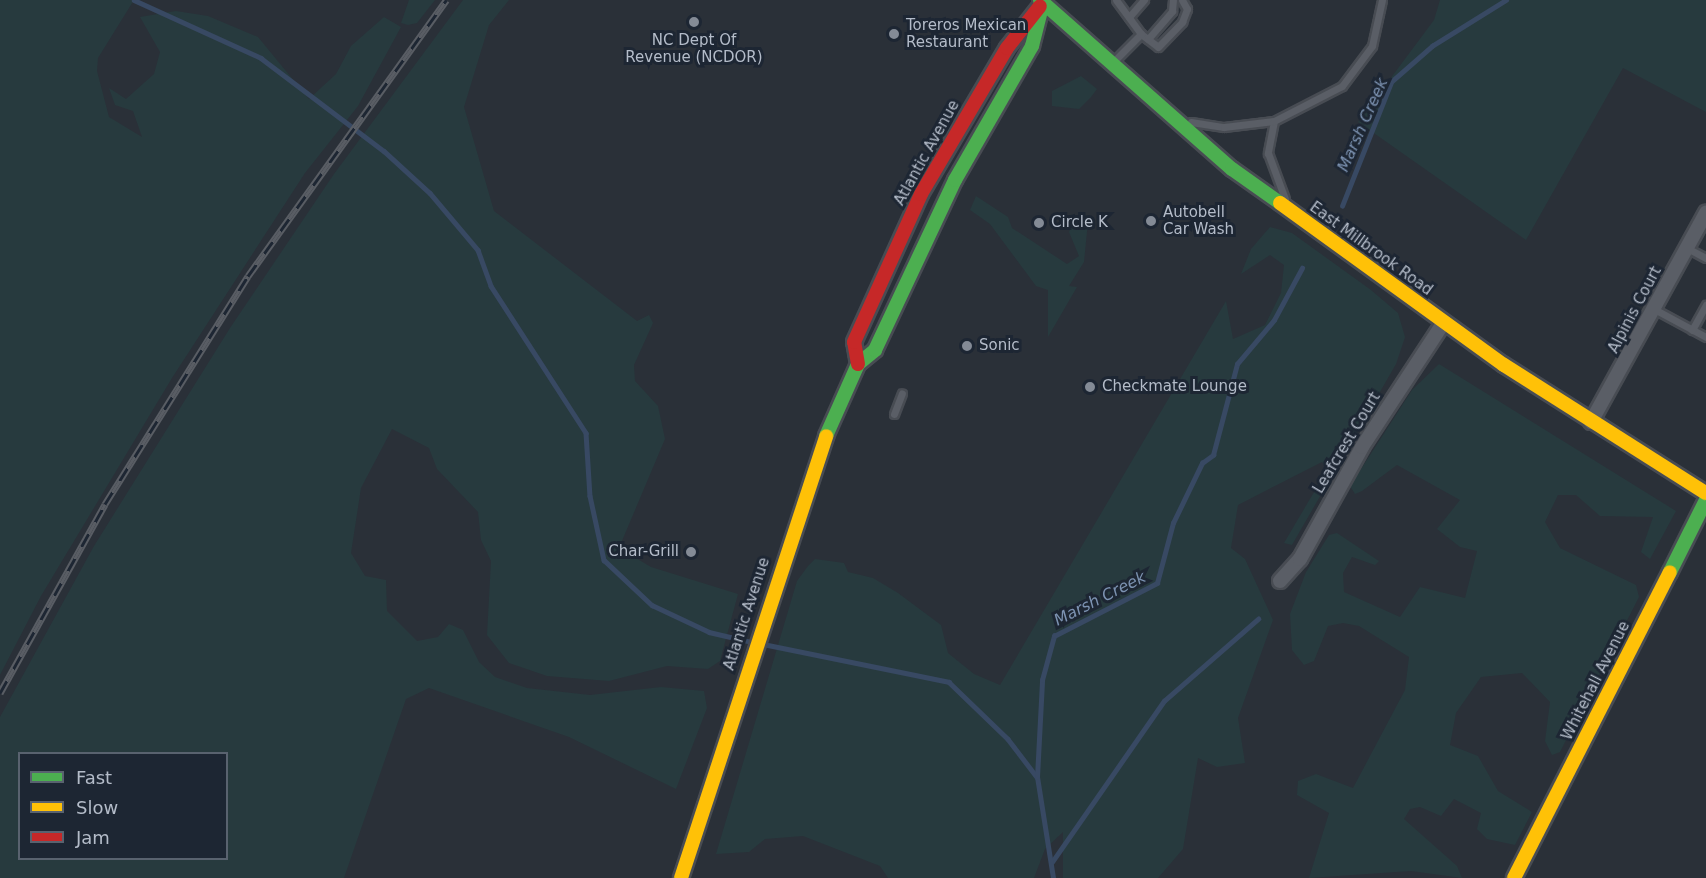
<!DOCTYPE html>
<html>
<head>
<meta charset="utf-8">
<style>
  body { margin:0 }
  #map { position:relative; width:1706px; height:878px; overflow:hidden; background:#2a3038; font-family:"DejaVu Sans",sans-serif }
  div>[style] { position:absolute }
  .green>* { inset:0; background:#273a3e }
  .stream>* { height:4.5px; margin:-2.25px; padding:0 2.25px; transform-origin:2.25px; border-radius:2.25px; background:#384963 }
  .roads { filter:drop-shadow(2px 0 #484c53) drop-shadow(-2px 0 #484c53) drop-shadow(0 2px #484c53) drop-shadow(0 -2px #484c53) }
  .lane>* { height:7px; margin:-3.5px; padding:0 3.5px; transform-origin:3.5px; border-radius:3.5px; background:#5a5e66 }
  .street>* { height:14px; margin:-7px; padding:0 7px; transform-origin:7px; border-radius:7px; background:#5a5e66 }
  .fast>* { height:14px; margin:-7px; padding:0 7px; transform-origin:7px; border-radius:7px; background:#4caf50 }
  .slow>* { height:14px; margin:-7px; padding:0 7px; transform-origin:7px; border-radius:7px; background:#ffc107 }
  .jam>* { height:14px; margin:-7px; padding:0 7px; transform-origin:7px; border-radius:7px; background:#c62828 }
  .rail>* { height:7px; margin-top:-3.5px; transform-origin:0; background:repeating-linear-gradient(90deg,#1d2633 0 14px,#595d64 0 28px); box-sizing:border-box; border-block:2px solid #595d64 }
  .dots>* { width:16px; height:16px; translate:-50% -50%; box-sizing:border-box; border:3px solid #1d2633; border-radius:50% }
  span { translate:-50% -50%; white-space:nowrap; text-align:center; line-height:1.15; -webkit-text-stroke:6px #1d2633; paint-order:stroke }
  .poi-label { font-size:15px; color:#b4bcc9 }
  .left { translate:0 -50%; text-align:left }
  .right { translate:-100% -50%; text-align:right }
  .street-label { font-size:15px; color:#b4bcc9 }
  .water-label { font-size:16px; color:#7c92b1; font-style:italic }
  .legend { position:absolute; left:18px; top:752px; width:210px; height:108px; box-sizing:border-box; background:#1d2633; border:2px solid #59626f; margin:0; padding:8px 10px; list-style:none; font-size:18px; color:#b4bcc9 }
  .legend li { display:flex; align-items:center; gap:12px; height:30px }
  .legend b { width:30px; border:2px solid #59626f }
</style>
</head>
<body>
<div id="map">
  <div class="green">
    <i style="clip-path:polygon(0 0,134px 0,98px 58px,97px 71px,109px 117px,142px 137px,133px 111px,115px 105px,109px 88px,126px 99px,154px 74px,160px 52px,140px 17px,176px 11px,208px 16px,258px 37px,309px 99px,336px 74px,351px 46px,384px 17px,401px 27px,358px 106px,305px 173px,172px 378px,41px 596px,0 675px)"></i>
    <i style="clip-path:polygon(409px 0,435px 0,417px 23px,408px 25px,401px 23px)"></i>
    <i style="clip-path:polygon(evenodd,463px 0,509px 0,489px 25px,464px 107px,494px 211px,637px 321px,649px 315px,653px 323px,634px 365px,635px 381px,658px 406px,665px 439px,619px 548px,651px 567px,738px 594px,720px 661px,708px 669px,667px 666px,609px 681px,547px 676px,509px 663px,487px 635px,491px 561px,481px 540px,478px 512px,437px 469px,429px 448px,392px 429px,361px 488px,351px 553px,365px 576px,386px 580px,387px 611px,417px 641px,438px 637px,449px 624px,463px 630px,479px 662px,495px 677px,527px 688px,590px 695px,661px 687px,704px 691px,707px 708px,676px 789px,569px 737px,429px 688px,406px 699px,344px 878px,0 878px,0 717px,94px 546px,230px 328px,334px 174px,463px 0,20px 754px,226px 754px,226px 858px,20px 858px,20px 754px)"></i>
    <i style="clip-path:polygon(1440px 0,1706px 0,1706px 112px,1623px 68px,1526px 240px,1358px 122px,1434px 20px)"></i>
    <i style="clip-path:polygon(1081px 76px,1097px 89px,1091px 97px,1079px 109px,1052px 106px,1052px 91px)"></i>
    <i style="clip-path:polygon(976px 196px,1008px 217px,1012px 228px,1067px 264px,1079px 256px,1069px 232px,1075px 218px,1080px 215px,1088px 222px,1084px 262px,1069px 286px,1077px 287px,1048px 337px,1048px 290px,1036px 286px,990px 224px,970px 210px)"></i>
    <i style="clip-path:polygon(1270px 227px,1292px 233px,1371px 290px,1398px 313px,1405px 337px,1396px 364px,1292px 545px,1284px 543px,1327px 470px,1322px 462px,1238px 505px,1231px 548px,1245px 559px,1273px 620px,1238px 718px,1245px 763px,1217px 767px,1198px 758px,1183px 849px,1158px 878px,1063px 878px,1063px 832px,1045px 849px,1034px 878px,888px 878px,880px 866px,803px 836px,765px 839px,749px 852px,716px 854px,797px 581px,808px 566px,815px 559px,844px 563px,848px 572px,873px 578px,898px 593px,941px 625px,948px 653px,974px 674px,1000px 685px,1226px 301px,1233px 339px,1265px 325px,1281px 293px,1284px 265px,1270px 255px,1241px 274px,1251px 249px)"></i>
    <i style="clip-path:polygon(1439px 364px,1676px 511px,1650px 559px,1641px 552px,1653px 517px,1600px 516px,1576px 495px,1558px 495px,1545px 522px,1560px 548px,1636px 585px,1639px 597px,1560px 752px,1552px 755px,1545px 741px,1550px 702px,1522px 673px,1481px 677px,1456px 713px,1450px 745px,1478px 756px,1498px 791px,1532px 812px,1515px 845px,1487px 839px,1477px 829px,1481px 813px,1454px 799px,1441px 816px,1420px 807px,1410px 809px,1404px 819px,1457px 866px,1462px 878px,1411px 871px,1309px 878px,1329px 813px,1297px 795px,1298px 781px,1316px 774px,1353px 788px,1405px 690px,1409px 657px,1359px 626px,1343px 623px,1328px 626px,1314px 661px,1304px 665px,1292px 650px,1290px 614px,1306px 572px,1329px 535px,1337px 533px,1379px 561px,1375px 565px,1352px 557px,1343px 573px,1344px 592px,1400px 617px,1420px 587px,1465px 598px,1477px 551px,1460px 547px,1437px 529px,1460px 500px,1397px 465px,1362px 491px,1355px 494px,1350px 486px,1412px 390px)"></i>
  </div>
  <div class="stream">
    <i style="left:134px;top:0;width:140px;rotate:24.5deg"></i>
    <i style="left:261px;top:58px;width:154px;rotate:37.1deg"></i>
    <i style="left:384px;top:151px;width:62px;rotate:42.4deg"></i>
    <i style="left:430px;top:193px;width:75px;rotate:49.9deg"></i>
    <i style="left:478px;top:250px;width:38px;rotate:70deg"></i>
    <i style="left:491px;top:286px;width:175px;rotate:57.1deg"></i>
    <i style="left:586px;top:433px;width:63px;rotate:86.4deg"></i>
    <i style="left:590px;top:496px;width:66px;rotate:77.7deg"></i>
    <i style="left:604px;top:560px;width:66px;rotate:43.2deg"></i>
    <i style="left:652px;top:605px;width:63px;rotate:25.3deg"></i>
    <i style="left:709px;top:632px;width:44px;rotate:13.1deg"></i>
    <i style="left:1342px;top:206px;width:133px;rotate:-68.4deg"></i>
    <i style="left:1391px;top:82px;width:55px;rotate:-41.3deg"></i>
    <i style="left:1432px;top:46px;width:87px;rotate:-31.9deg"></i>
    <i style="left:763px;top:644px;width:190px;rotate:11.5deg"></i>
    <i style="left:949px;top:682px;width:82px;rotate:44deg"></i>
    <i style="left:1008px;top:739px;width:48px;rotate:52.7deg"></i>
    <i style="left:1052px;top:862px;width:196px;rotate:-55.2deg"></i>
    <i style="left:1164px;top:701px;width:125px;rotate:-41.1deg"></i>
    <i style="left:1053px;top:878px;width:102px;rotate:-99deg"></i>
    <i style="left:1037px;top:777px;width:97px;rotate:-87deg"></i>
    <i style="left:1042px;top:680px;width:46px;rotate:-74.7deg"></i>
    <i style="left:1054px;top:636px;width:116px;rotate:-27.2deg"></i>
    <i style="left:1157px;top:583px;width:62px;rotate:-75.1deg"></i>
    <i style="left:1173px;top:523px;width:67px;rotate:-64.2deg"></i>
    <i style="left:1202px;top:463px;width:14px;rotate:-36deg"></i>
    <i style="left:1213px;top:455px;width:94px;rotate:-75.2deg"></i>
    <i style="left:1237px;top:364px;width:57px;rotate:-49.9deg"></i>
    <i style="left:1274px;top:320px;width:59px;rotate:-61.7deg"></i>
  </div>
  <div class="roads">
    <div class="lane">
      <i style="left:1129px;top:17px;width:23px;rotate:-49deg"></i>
      <i style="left:1141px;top:34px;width:21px;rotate:37deg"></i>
      <i style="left:1158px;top:47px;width:35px;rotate:-46deg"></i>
      <i style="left:1182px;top:22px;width:14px;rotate:-69deg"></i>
      <i style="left:1187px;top:9px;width:10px;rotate:-119deg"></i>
      <i style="left:1148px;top:39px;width:37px;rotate:-49deg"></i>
      <i style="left:1172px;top:11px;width:11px;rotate:-85deg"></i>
      <i style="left:1115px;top:60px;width:37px;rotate:-45deg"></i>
      <i style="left:1141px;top:34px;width:42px;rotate:-126.3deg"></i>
      <i style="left:1274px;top:121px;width:33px;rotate:101deg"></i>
      <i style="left:1268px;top:153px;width:49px;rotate:69.7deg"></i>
      <i style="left:1191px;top:122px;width:33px;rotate:9deg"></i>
      <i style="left:1224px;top:127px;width:50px;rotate:-6.8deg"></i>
      <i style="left:1274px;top:121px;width:76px;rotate:-27.2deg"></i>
      <i style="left:1342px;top:86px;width:50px;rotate:-53.1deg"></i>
      <i style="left:1372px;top:46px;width:47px;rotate:-77.7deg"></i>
      <i style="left:1687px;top:248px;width:21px;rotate:28deg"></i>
      <i style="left:1654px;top:309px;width:59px;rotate:28.3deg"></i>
      <i style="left:1692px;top:330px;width:29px;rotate:-61deg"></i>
      <i style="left:894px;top:414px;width:22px;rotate:-69deg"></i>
    </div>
    <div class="street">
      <i style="left:1591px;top:422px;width:239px;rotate:-61.2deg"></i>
      <i style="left:1280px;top:581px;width:30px;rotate:-48deg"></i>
      <i style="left:1300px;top:559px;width:128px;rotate:-61deg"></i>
      <i style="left:1362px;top:447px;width:149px;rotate:-56.7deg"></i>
    </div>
    <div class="fast">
      <i style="left:1040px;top:0;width:256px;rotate:41.4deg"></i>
      <i style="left:1232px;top:169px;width:59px;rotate:35.3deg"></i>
      <i style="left:826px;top:436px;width:79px;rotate:-66deg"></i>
      <i style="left:858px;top:364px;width:22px;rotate:-39deg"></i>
      <i style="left:875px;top:350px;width:188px;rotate:-64.8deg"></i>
      <i style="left:955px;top:180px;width:155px;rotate:-60.1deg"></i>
      <i style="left:1032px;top:46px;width:44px;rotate:-75.7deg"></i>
      <i style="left:1670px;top:572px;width:80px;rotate:-63.4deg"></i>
    </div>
    <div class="slow">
      <i style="left:1280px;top:203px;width:276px;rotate:35.9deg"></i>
      <i style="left:1504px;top:365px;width:239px;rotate:32.4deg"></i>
      <i style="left:681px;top:878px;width:465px;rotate:-71.8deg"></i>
      <i style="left:1514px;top:878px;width:343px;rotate:-63deg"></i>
    </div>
    <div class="jam">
      <i style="left:858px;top:364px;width:22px;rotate:-100deg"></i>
      <i style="left:854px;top:342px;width:162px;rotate:-65.6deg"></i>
      <i style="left:921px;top:194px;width:169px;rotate:-59.5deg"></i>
      <i style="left:1007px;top:48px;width:53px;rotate:-51.8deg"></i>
    </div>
  </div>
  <div class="rail">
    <i style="left:0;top:693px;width:216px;rotate:-60.9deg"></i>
    <i style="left:105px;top:504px;width:269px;rotate:-57.9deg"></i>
    <i style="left:248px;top:276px;width:340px;rotate:-54.3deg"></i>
  </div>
  <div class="dots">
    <i style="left:694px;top:22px;background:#848b96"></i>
    <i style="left:894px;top:34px;background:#848b96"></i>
    <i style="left:1151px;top:221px;background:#848b96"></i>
    <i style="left:1039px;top:223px;background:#848b96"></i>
    <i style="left:967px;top:346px;background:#848b96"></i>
    <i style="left:1090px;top:387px;background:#848b96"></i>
    <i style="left:691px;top:552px;background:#848b96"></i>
  </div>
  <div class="poi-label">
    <span class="left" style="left:906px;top:34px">Toreros Mexican<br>Restaurant</span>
    <span style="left:694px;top:49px">NC Dept Of<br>Revenue (NCDOR)</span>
    <span class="left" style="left:1163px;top:221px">Autobell<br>Car Wash</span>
    <span class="left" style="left:1051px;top:223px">Circle K</span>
    <span class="left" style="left:979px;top:346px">Sonic</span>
    <span class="left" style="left:1102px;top:387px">Checkmate Lounge</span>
    <span class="right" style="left:679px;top:552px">Char-Grill</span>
  </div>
  <div class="street-label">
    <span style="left:927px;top:153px;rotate:-61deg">Atlantic Avenue</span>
    <span style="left:1371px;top:249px;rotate:36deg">East Millbrook Road</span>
    <span style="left:1635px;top:310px;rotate:-62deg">Alpinis Court</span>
    <span style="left:1347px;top:443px;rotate:-59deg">Leafcrest Court</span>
    <span style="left:747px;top:614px;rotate:-72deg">Atlantic Avenue</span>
    <span style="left:1596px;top:681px;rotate:-63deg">Whitehall Avenue</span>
  </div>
  <div class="water-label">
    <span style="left:1363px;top:125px;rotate:-66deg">Marsh Creek</span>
    <span style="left:1100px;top:599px;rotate:-27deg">Marsh Creek</span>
  </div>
  <ul class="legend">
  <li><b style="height:8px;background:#4caf50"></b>Fast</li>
  <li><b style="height:8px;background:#ffc107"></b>Slow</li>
  <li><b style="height:8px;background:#c62828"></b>Jam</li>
  </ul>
</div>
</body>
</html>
